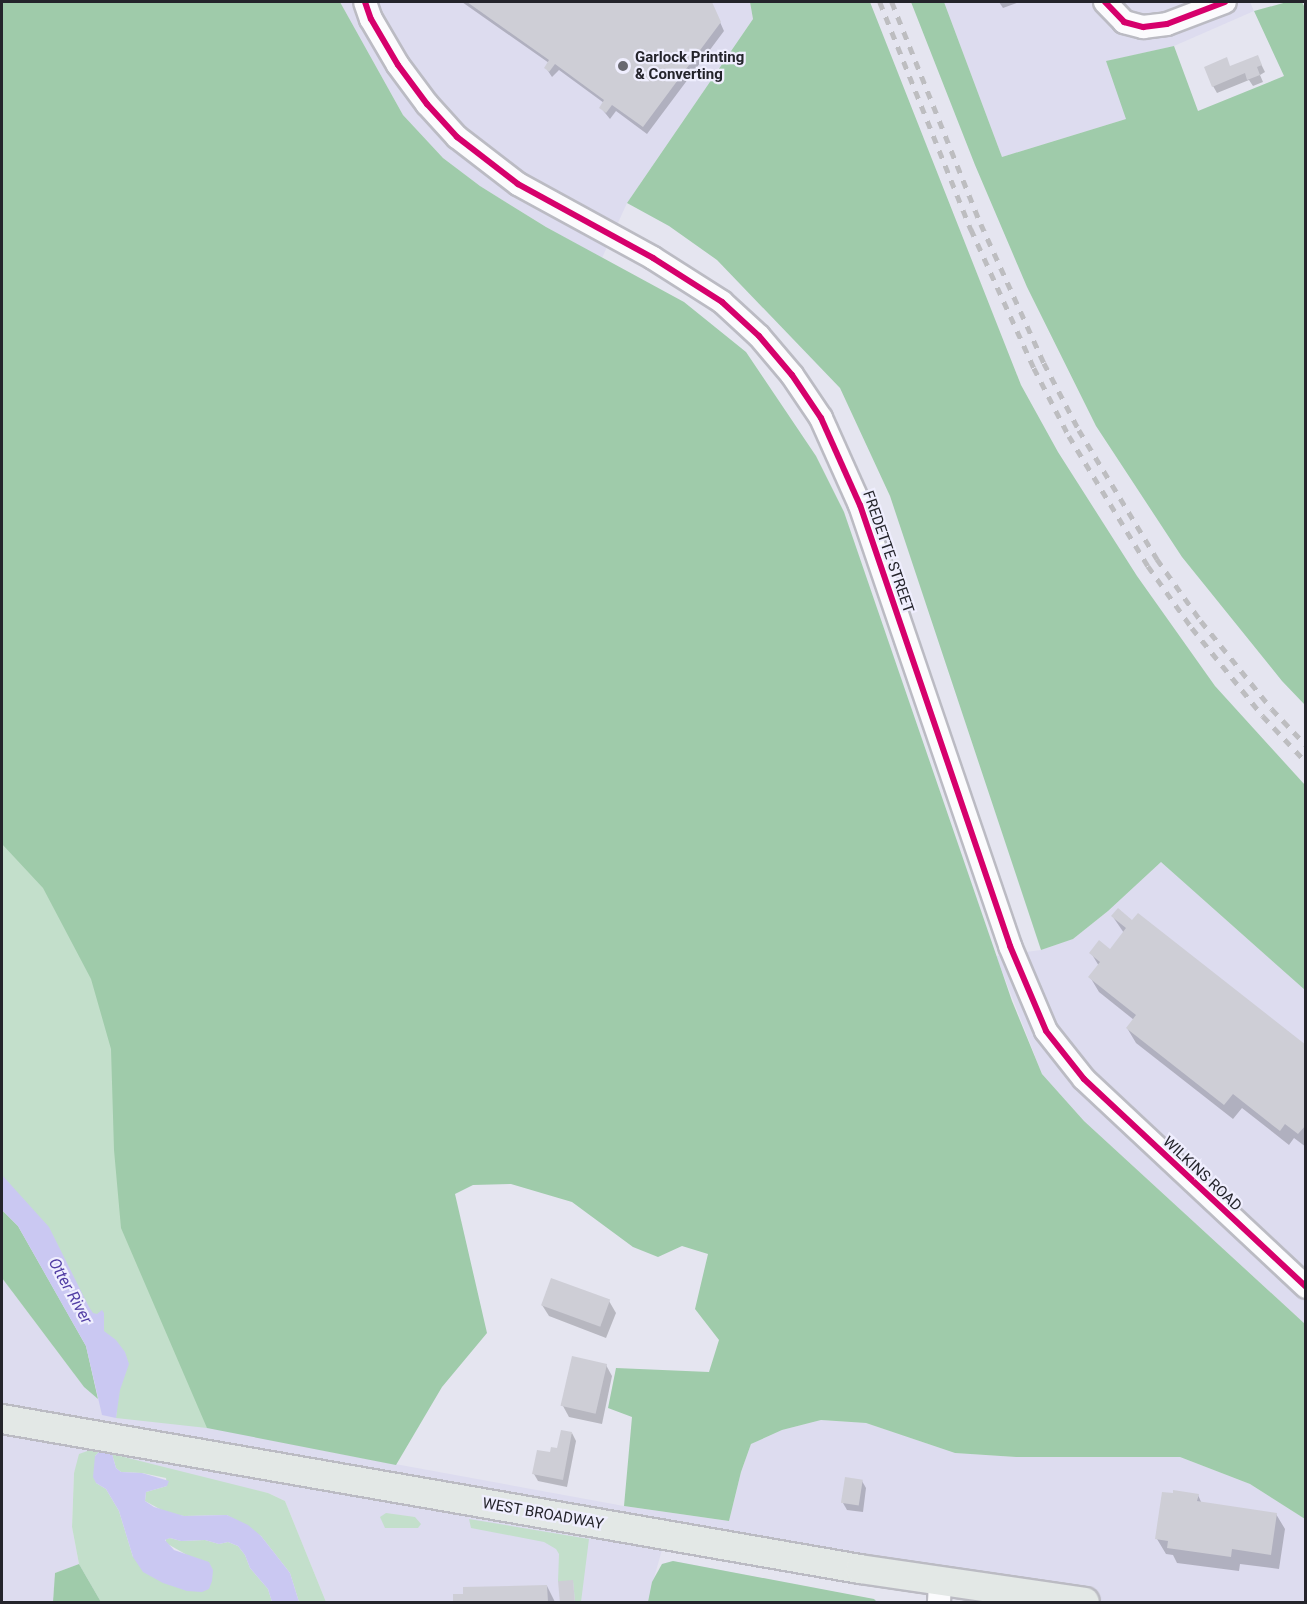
<!DOCTYPE html>
<html>
<head>
<meta charset="utf-8">
<style>
  body { margin:0 }
  #map { position:relative; width:1307px; height:1604px; overflow:hidden; background:#e5e5f0; font-family:Roboto,sans-serif }
  div>[style] { position:absolute }
  .built>* { inset:0; background:#dddcef }
  .green>* { inset:0; background:#c3dfcb }
  .forest>* { inset:0; background:#9fcbaa }
  .water>* { inset:0; background:#cac8f2 }
  .shadow>* { inset:0; background:#0003 }
  .building>* { inset:0; background:#ceced6; transform-origin:0 0 }
  .roads { filter:drop-shadow(2px 0 #bbbbc3) drop-shadow(-2px 0 #bbbbc3) drop-shadow(0 2px #bbbbc3) drop-shadow(0 -2px #bbbbc3) }
  .minor>* { height:22px; margin:-11px; padding:0 11px; transform-origin:11px; border-radius:11px; background:#fbfbfd }
  .major>* { height:28px; margin:-14px; padding:0 14px; transform-origin:14px; border-radius:14px; background:#e3e8e6 }
  .rail>* { height:4.5px; margin-top:-2.25px; transform-origin:0; background:repeating-linear-gradient(90deg,#bdbdc0 0 8px,transparent 0 16px) }
  .cycleway>* { height:6px; margin:-3px; padding:0 3px; transform-origin:3px; border-radius:3px; background:#d6006c }
  .dots>* { width:16px; height:16px; translate:-50% -50%; box-sizing:border-box; border:3px solid #efeefe; border-radius:50% }
  span { translate:-50% -50%; white-space:nowrap; text-align:center; line-height:1.15; -webkit-text-stroke:4.5px #efeefe; paint-order:stroke }
  .poi-label { font-size:15px; color:#24242b; font-weight:700 }
  .left { translate:0 -50%; text-align:left }
  .street-label { font-size:15px; color:#24242b }
  .water-label { font-size:16px; color:#513da4; font-style:italic }
  .frame { position:absolute; inset:0; border:3px solid #24242b; pointer-events:none }
</style>
</head>
<body>
<div id="map">
  <div class="built">
    <i style="clip-path:polygon(340px 2px,750px 2px,753px 19px,627px 203px,602px 258px,546px 227px,480px 186px,443px 158px,403px 115px)"></i>
    <i style="clip-path:polygon(944px 2px,1250px 2px,1254px 11px,1174px 46px,1111px 60px,1126px 119px,1002px 157px)"></i>
    <i style="clip-path:polygon(1161px 862px,1305px 990px,1305px 1324px,1084px 1121px,1042px 1074px,996px 956px,1041px 950px,1073px 939px,1108px 911px)"></i>
    <i style="clip-path:polygon(2px 1278px,84px 1387px,98px 1399px,335px 1453px,624px 1506px,729px 1521px,741px 1472px,751px 1444px,782px 1430px,821px 1420px,866px 1423px,955px 1453px,1016px 1457px,1180px 1457px,1250px 1484px,1305px 1519px,1305px 1602px,1085px 1602px,666px 1536px,654px 1578px,662px 1564px,673px 1561px,887px 1602px,326px 1602px,285px 1501px,268px 1493px,84px 1452px,74px 1473px,72px 1527px,79px 1564px,55px 1573px,53px 1602px,2px 1602px)"></i>
  </div>
  <div class="green">
    <i style="clip-path:polygon(2px 780px,605px 918px,207px 1428px,116px 1418px,117px 1408px,103px 1351px,2px 1189px)"></i>
    <i style="clip-path:polygon(93px 1449px,101px 1450px,95px 1456px,96px 1483px,106px 1489px,119px 1511px,133px 1557px,187px 1555px,166px 1543px,166px 1539px,170px 1538px,181px 1541px,205px 1540px,219px 1544px,228px 1542px,238px 1546px,245px 1555px,250px 1568px,268px 1589px,272px 1602px,101px 1602px,79px 1564px,72px 1527px,74px 1473px,79px 1454px)"></i>
    <i style="clip-path:polygon(112px 1454px,268px 1493px,285px 1501px,326px 1602px,299px 1602px,290px 1573px,261px 1536px,227px 1515px,184px 1516px,167px 1513px,145px 1501px,146px 1492px,167px 1486px,166px 1478px,142px 1473px,121px 1472px,116px 1468px)"></i>
    <i style="clip-path:polygon(386px 1513px,415px 1517px,421px 1524px,418px 1528px,385px 1528px,380px 1517px)"></i>
    <i style="clip-path:polygon(469px 1519px,589px 1539px,581px 1602px,575px 1602px,573px 1581px,558px 1582px,559px 1554px,556px 1549px,544px 1542px,471px 1528px)"></i>
  </div>
  <div class="forest">
    <i style="clip-path:polygon(2px 2px,340px 2px,403px 115px,443px 158px,480px 186px,546px 227px,684px 302px,746px 352px,816px 456px,844px 512px,1012px 1001px,1042px 1074px,1084px 1121px,1305px 1324px,1305px 1524px,1305px 1519px,1250px 1484px,1180px 1457px,1016px 1457px,955px 1453px,866px 1423px,821px 1420px,782px 1430px,751px 1444px,741px 1472px,729px 1521px,624px 1506px,632px 1417px,608px 1408px,616px 1368px,709px 1372px,719px 1340px,695px 1309px,708px 1254px,682px 1246px,658px 1257px,633px 1247px,572px 1202px,511px 1184px,473px 1185px,455px 1194px,487px 1333px,442px 1387px,396px 1465px,207px 1428px,121px 1228px,114px 1150px,111px 1049px,91px 979px,43px 888px,2px 844px)"></i>
    <i style="clip-path:polygon(750px 2px,870px 2px,1021px 385px,1058px 452px,1137px 576px,1215px 686px,1305px 785px,1305px 990px,1161px 862px,1108px 911px,1073px 939px,1041px 950px,890px 496px,840px 388px,717px 260px,669px 226px,627px 203px,753px 19px)"></i>
    <i style="clip-path:polygon(911px 2px,944px 2px,1002px 157px,1126px 119px,1106px 61px,1174px 46px,1198px 111px,1284px 76px,1254px 11px,1287px 2px,1302px 2px,1306px 10px,1305px 705px,1282px 681px,1182px 557px,1096px 426px,1027px 287px,975px 165px)"></i>
    <i style="clip-path:polygon(2px 1210px,18px 1226px,86px 1346px,98px 1399px,84px 1387px,2px 1278px)"></i>
    <i style="clip-path:polygon(673px 1561px,874px 1599px,877px 1602px,648px 1602px,652px 1582px,662px 1564px)"></i>
    <i style="clip-path:polygon(79px 1564px,101px 1602px,53px 1602px,55px 1573px)"></i>
  </div>
  <div class="water">
    <i style="clip-path:polygon(2px 1175px,49px 1227px,89px 1307px,93px 1313px,97px 1314px,102px 1310px,104px 1313px,104px 1331px,116px 1340px,125px 1352px,129px 1364px,120px 1390px,116px 1418px,102px 1415px,86px 1346px,18px 1226px,2px 1210px)"></i>
    <i style="clip-path:polygon(101px 1450px,112px 1454px,116px 1468px,121px 1472px,142px 1473px,169px 1481px,167px 1486px,146px 1492px,145px 1501px,154px 1507px,184px 1516px,227px 1515px,248px 1525px,261px 1536px,290px 1573px,299px 1602px,272px 1602px,268px 1589px,250px 1568px,245px 1555px,238px 1546px,228px 1542px,219px 1544px,205px 1540px,181px 1541px,170px 1538px,165px 1540px,174px 1550px,209px 1562px,213px 1570px,212px 1581px,209px 1589px,202px 1592px,187px 1591px,163px 1583px,143px 1572px,133px 1557px,119px 1511px,106px 1489px,96px 1483px,93px 1477px,95px 1456px)"></i>
  </div>
  <div class="shadow">
    <i style="clip-path:polygon(462px 2px,711px 2px,724px 31px,647px 134px,616px 111px,610px 119px,601px 108px,604px 103px,559px 70px,552px 77px,546px 68px,549px 63px)"></i>
    <i style="clip-path:polygon(999px 2px,1019px 2px,1003px 8px)"></i>
    <i style="clip-path:polygon(1261px 64px,1265px 72px,1260px 75px,1263px 82px,1253px 86px,1249px 80px,1217px 93px,1213px 86px,1231px 68px)"></i>
    <i style="clip-path:polygon(1113px 917px,1306px 1047px,1306px 1147px,1294px 1138px,1289px 1145px,1242px 1108px,1233px 1119px,1136px 1043px,1127px 1028px,1134px 1020px,1099px 992px,1090px 977px,1099px 966px,1091px 953px,1110px 951px,1124px 933px)"></i>
    <i style="clip-path:polygon(609px 1301px,616px 1313px,606px 1338px,549px 1316px,542px 1305px)"></i>
    <i style="clip-path:polygon(606px 1365px,612px 1376px,602px 1424px,569px 1417px,563px 1406px)"></i>
    <i style="clip-path:polygon(572px 1433px,576px 1441px,567px 1487px,538px 1481px,534px 1474px)"></i>
    <i style="clip-path:polygon(862px 1481px,866px 1488px,863px 1512px,847px 1510px,843px 1503px)"></i>
    <i style="clip-path:polygon(1198px 1495px,1202px 1504px,1276px 1514px,1285px 1529px,1279px 1569px,1240px 1564px,1239px 1571px,1177px 1563px,1173px 1555px,1166px 1554px,1157px 1539px)"></i>
    <i style="clip-path:polygon(547px 1586px,555px 1602px,455px 1602px,455px 1596px)"></i>
  </div>
  <div class="building">
    <i style="clip-path:polygon(467px 2px,712px 2px,721px 22px,643px 127px,612px 105px,606px 113px,602px 110px,599px 108px,604px 100px,555px 64px,549px 72px,547px 70px,544px 68px,549px 60px)"></i>
    <i style="clip-path:polygon(1258px 55px,1262px 65px,1257px 67px,1260px 75px,1247px 80px,1245px 73px,1212px 87px,1204px 67px,1227px 57px,1230px 66px)"></i>
    <i style="clip-path:polygon(1118px 908px,1132px 920px,1138px 913px,1306px 1045px,1306px 1125px,1298px 1134px,1285px 1124px,1280px 1131px,1233px 1094px,1224px 1105px,1126px 1028px,1136px 1015px,1088px 977px,1100px 962px,1089px 953px,1099px 940px,1110px 949px,1126px 928px,1111px 916px)"></i>
    <i style="left:551px;top:1278px;width:63px;height:29px;rotate:20deg"></i>
    <i style="left:572px;top:1356px;width:36px;height:51px;rotate:13deg"></i>
    <i style="clip-path:polygon(561px 1430px,572px 1432px,563px 1480px,532px 1474px,537px 1450px,550px 1452px,551px 1447px,557px 1448px)"></i>
    <i style="left:845px;top:1477px;width:18px;height:26px;rotate:9deg"></i>
    <i style="clip-path:polygon(1173px 1490px,1199px 1494px,1197px 1501px,1277px 1513px,1271px 1555px,1232px 1549px,1231px 1557px,1167px 1548px,1168px 1541px,1155px 1539px,1162px 1492px,1173px 1493px)"></i>
    <i style="left:573px;top:1580px;width:22px;height:15px;rotate:85deg"></i>
    <i style="clip-path:polygon(547px 1585px,548px 1602px,453px 1602px,453px 1594px,463px 1594px,463px 1587px)"></i>
  </div>
  <div class="roads">
    <div class="minor">
      <i style="left:365px;top:2px;width:18px;rotate:71deg"></i>
      <i style="left:371px;top:19px;width:53px;rotate:59.6deg"></i>
      <i style="left:398px;top:65px;width:49px;rotate:53.4deg"></i>
      <i style="left:427px;top:104px;width:45px;rotate:47.7deg"></i>
      <i style="left:457px;top:137px;width:77px;rotate:37.6deg"></i>
      <i style="left:518px;top:184px;width:154px;rotate:28.7deg"></i>
      <i style="left:653px;top:258px;width:82px;rotate:32.5deg"></i>
      <i style="left:722px;top:302px;width:50px;rotate:42.6deg"></i>
      <i style="left:759px;top:336px;width:51px;rotate:49.8deg"></i>
      <i style="left:792px;top:375px;width:52px;rotate:56deg"></i>
      <i style="left:821px;top:418px;width:95px;rotate:65.9deg"></i>
      <i style="left:860px;top:505px;width:466px;rotate:71.2deg"></i>
      <i style="left:1010px;top:946px;width:92px;rotate:67deg"></i>
      <i style="left:1046px;top:1031px;width:61px;rotate:51.6deg"></i>
      <i style="left:1084px;top:1079px;width:304px;rotate:43.1deg"></i>
      <i style="left:1105px;top:2px;width:28px;rotate:46deg"></i>
      <i style="left:1124px;top:22px;width:20px;rotate:15deg"></i>
      <i style="left:1143px;top:27px;width:24px;rotate:-7deg"></i>
      <i style="left:1167px;top:24px;width:62px;rotate:-20.8deg"></i>
      <i style="left:939px;top:1602px;width:19px;rotate:-87deg"></i>
    </div>
    <div class="major">
      <i style="left:2px;top:1419px;width:871px;rotate:9.92deg"></i>
      <i style="left:860px;top:1569px;width:227px;rotate:8.3deg"></i>
    </div>
  </div>
  <div class="rail">
    <i style="left:880px;top:2px;width:245px;rotate:68.2deg"></i>
    <i style="left:971px;top:229px;width:153px;rotate:65.6deg"></i>
    <i style="left:1034px;top:368px;width:76px;rotate:62.8deg"></i>
    <i style="left:1069px;top:436px;width:152px;rotate:58.7deg"></i>
    <i style="left:1148px;top:566px;width:76px;rotate:54.6deg"></i>
    <i style="left:1192px;top:628px;width:113px;rotate:51.1deg"></i>
    <i style="left:1263px;top:716px;width:63px;rotate:46.9deg"></i>
    <i style="left:892px;top:2px;width:239px;rotate:68.2deg"></i>
    <i style="left:981px;top:224px;width:153px;rotate:65.6deg"></i>
    <i style="left:1044px;top:363px;width:76px;rotate:62.4deg"></i>
    <i style="left:1079px;top:430px;width:151px;rotate:58.8deg"></i>
    <i style="left:1157px;top:559px;width:76px;rotate:54.6deg"></i>
    <i style="left:1201px;top:621px;width:113px;rotate:51.1deg"></i>
    <i style="left:1272px;top:709px;width:50px;rotate:46.6deg"></i>
  </div>
  <div class="cycleway">
    <i style="left:365px;top:2px;width:18px;rotate:71deg"></i>
    <i style="left:371px;top:19px;width:53px;rotate:59.6deg"></i>
    <i style="left:398px;top:65px;width:49px;rotate:53.4deg"></i>
    <i style="left:427px;top:104px;width:45px;rotate:47.7deg"></i>
    <i style="left:457px;top:137px;width:77px;rotate:37.6deg"></i>
    <i style="left:518px;top:184px;width:154px;rotate:28.7deg"></i>
    <i style="left:653px;top:258px;width:82px;rotate:32.5deg"></i>
    <i style="left:722px;top:302px;width:50px;rotate:42.6deg"></i>
    <i style="left:759px;top:336px;width:51px;rotate:49.8deg"></i>
    <i style="left:792px;top:375px;width:52px;rotate:56deg"></i>
    <i style="left:821px;top:418px;width:95px;rotate:65.9deg"></i>
    <i style="left:860px;top:505px;width:466px;rotate:71.2deg"></i>
    <i style="left:1010px;top:946px;width:92px;rotate:67deg"></i>
    <i style="left:1046px;top:1031px;width:61px;rotate:51.6deg"></i>
    <i style="left:1084px;top:1079px;width:304px;rotate:43.1deg"></i>
    <i style="left:1105px;top:2px;width:28px;rotate:46deg"></i>
    <i style="left:1124px;top:22px;width:20px;rotate:15deg"></i>
    <i style="left:1143px;top:27px;width:24px;rotate:-7deg"></i>
    <i style="left:1167px;top:24px;width:62px;rotate:-20.8deg"></i>
  </div>
  <div class="dots">
    <i style="left:623px;top:66px;background:#686870"></i>
  </div>
  <div class="poi-label">
    <span class="left" style="left:635px;top:66px">Garlock Printing<br>&amp; Converting</span>
  </div>
  <div class="street-label">
    <span style="left:888px;top:552px;rotate:71deg">FREDETTE STREET</span>
    <span style="left:1202px;top:1174px;rotate:43deg">WILKINS ROAD</span>
    <span style="left:543px;top:1514px;rotate:10deg">WEST BROADWAY</span>
  </div>
  <div class="water-label">
    <span style="left:70px;top:1291px;rotate:61deg">Otter River</span>
  </div>
  <div class="frame"></div>
</div>
</body>
</html>
